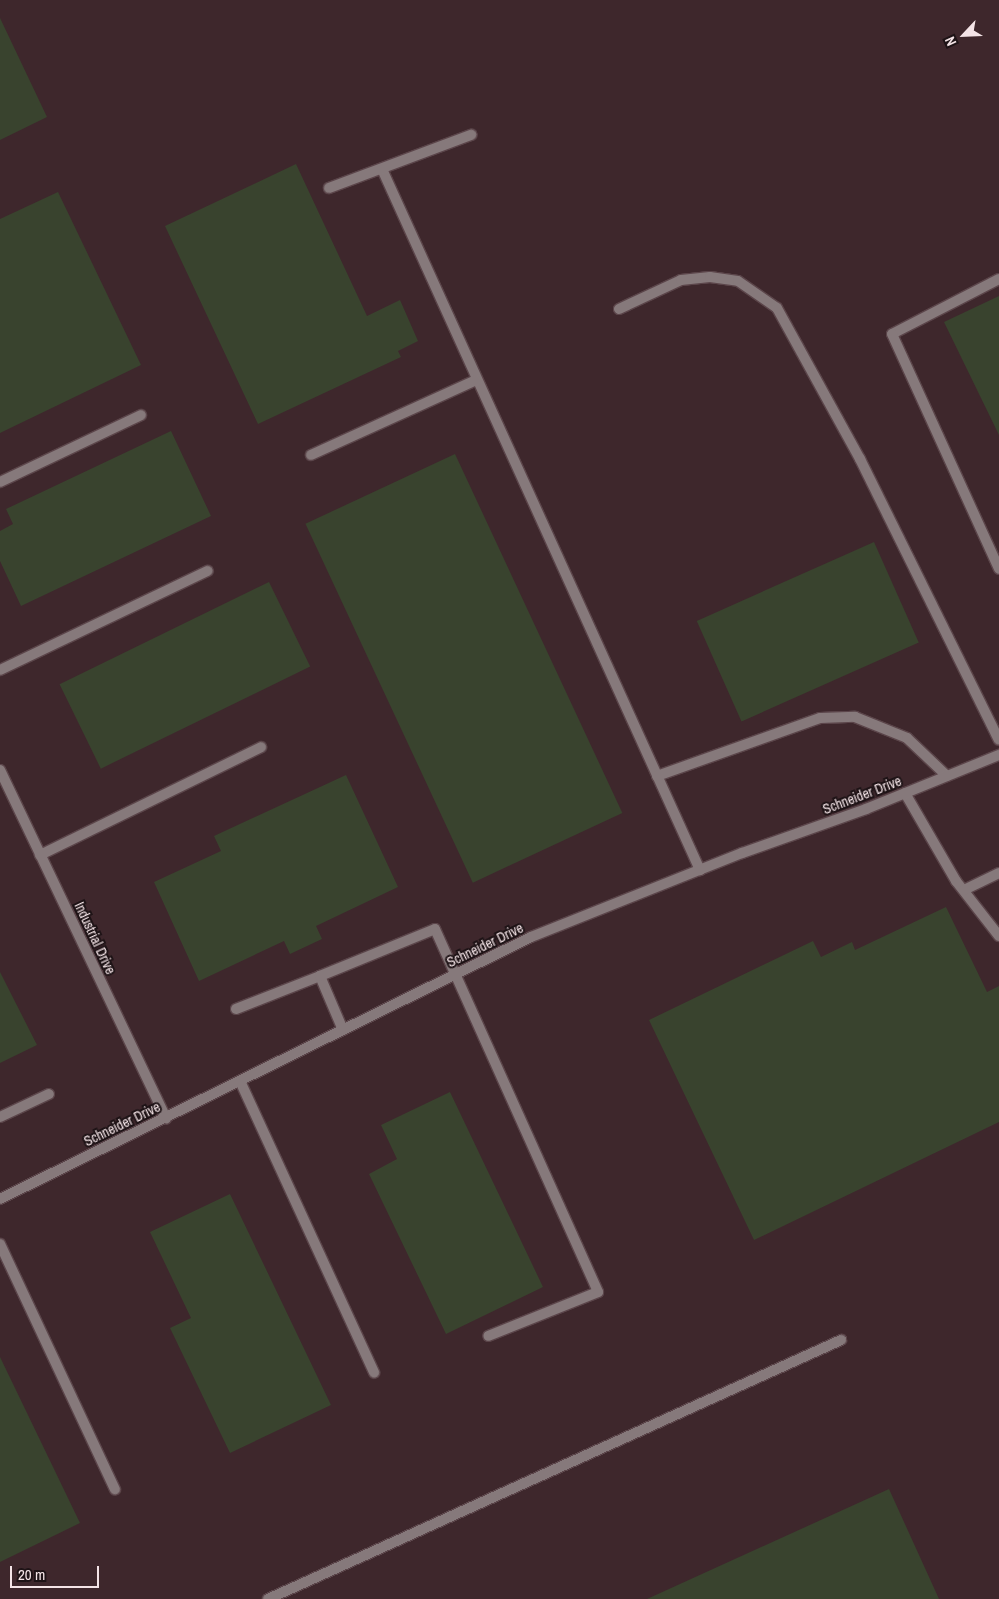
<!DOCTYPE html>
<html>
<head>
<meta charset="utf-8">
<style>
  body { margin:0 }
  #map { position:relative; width:999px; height:1599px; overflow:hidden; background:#3e272c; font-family:"Archivo Narrow",sans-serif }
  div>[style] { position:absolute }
  .building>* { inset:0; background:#39432e; transform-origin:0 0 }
  .roads { filter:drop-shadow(1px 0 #5b454a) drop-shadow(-1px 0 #5b454a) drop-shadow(0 1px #5b454a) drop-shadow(0 -1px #5b454a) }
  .service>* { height:10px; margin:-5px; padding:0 5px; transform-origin:5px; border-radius:5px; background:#86797b }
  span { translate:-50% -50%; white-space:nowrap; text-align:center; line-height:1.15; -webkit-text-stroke:4px #1e1316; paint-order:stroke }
  .street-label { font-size:14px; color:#f4e4e7 }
  .north { position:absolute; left:939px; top:10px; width:50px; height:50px; -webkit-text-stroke:4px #1e1316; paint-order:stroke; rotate:245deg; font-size:14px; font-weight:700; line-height:20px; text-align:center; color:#f4e4e7 }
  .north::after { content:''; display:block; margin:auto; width:18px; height:22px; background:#f4e4e7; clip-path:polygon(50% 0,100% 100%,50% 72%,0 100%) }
  .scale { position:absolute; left:10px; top:1566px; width:89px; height:22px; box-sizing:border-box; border:2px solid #f4e4e7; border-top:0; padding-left:6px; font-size:15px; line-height:18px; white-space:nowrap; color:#f4e4e7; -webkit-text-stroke:4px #1e1316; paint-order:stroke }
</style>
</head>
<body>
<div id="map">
  <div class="building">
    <i style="clip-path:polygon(0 18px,47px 117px,0 140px)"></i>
    <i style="clip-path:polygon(296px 164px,367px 316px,400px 300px,418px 341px,398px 351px,401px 357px,258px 424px,165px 226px)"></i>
    <i style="clip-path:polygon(58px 192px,141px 365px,0 433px,0 219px)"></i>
    <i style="clip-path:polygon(999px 296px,999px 435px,944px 322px)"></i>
    <i style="clip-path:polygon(171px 431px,211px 516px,21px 606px,0 561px,0 531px,13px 524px,6px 509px)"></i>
    <i style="left:455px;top:454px;width:396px;height:165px;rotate:65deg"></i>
    <i style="left:874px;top:542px;width:110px;height:194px;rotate:66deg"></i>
    <i style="left:269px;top:582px;width:94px;height:233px;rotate:64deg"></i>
    <i style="clip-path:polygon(346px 775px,398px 887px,316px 926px,322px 939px,290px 954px,284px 941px,199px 981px,154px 882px,221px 851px,214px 836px)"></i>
    <i style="clip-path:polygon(946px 907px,987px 992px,999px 986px,999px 1122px,754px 1240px,649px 1020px,813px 941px,821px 957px,852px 942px,855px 950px)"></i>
    <i style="clip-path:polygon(0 972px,37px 1045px,0 1063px)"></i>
    <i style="clip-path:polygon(450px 1092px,543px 1287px,446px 1334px,369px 1174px,397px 1159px,381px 1125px)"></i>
    <i style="clip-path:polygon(230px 1194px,331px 1405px,230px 1453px,170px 1328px,191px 1318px,150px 1232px)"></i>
    <i style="clip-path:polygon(0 1357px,80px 1523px,0 1562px)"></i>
    <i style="clip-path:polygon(889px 1489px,939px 1599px,647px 1599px)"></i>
  </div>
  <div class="roads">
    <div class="service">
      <i style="left:382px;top:169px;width:770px;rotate:65.6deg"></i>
      <i style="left:329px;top:188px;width:152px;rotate:-20.5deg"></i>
      <i style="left:999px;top:279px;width:120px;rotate:152.8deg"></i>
      <i style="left:892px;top:334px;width:258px;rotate:65.5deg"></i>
      <i style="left:619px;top:309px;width:68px;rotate:-25.1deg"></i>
      <i style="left:681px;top:280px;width:29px;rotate:-6deg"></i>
      <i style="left:710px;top:277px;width:28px;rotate:8deg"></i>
      <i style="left:738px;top:281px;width:47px;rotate:34.7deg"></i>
      <i style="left:777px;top:308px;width:172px;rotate:61.2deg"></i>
      <i style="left:860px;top:459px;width:313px;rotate:63.7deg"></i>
      <i style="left:311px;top:455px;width:181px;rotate:-24.4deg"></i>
      <i style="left:0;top:482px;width:156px;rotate:-25.4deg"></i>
      <i style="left:0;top:670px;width:230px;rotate:-25.5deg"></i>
      <i style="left:0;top:770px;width:386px;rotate:64.5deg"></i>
      <i style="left:657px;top:776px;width:173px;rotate:-19.6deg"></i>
      <i style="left:820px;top:718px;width:35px;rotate:-2deg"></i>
      <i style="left:855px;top:717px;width:56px;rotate:22deg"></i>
      <i style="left:907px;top:738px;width:55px;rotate:43.5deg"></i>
      <i style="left:905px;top:793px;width:102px;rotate:59.9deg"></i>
      <i style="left:956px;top:881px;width:70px;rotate:52deg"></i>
      <i style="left:40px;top:855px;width:246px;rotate:-26deg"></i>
      <i style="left:964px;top:890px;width:39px;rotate:-26deg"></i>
      <i style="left:236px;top:1009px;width:90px;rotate:-21.4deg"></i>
      <i style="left:343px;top:1030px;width:59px;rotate:-113.1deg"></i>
      <i style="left:320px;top:976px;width:124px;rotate:-22.2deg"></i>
      <i style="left:435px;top:929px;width:398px;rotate:65.8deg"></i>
      <i style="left:598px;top:1292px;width:118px;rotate:158.2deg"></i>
      <i style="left:240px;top:1081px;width:321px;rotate:65.3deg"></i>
      <i style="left:0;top:1117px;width:54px;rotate:-25.1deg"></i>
      <i style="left:0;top:1199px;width:592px;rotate:-26.26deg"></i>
      <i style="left:531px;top:937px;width:227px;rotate:-21.7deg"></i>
      <i style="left:742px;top:853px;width:132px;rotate:-19.5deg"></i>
      <i style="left:866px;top:809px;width:144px;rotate:-22.1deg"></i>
      <i style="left:0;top:1244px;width:271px;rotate:64.9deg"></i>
      <i style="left:268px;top:1599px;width:629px;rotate:-24.32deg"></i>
    </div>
  </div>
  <div class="street-label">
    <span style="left:862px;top:795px;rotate:-21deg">Schneider Drive</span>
    <span style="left:95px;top:938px;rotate:65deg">Industrial Drive</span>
    <span style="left:485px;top:945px;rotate:-26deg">Schneider Drive</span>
    <span style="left:122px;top:1124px;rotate:-26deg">Schneider Drive</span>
  </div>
  <div class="north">N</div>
  <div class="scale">20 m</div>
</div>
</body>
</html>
